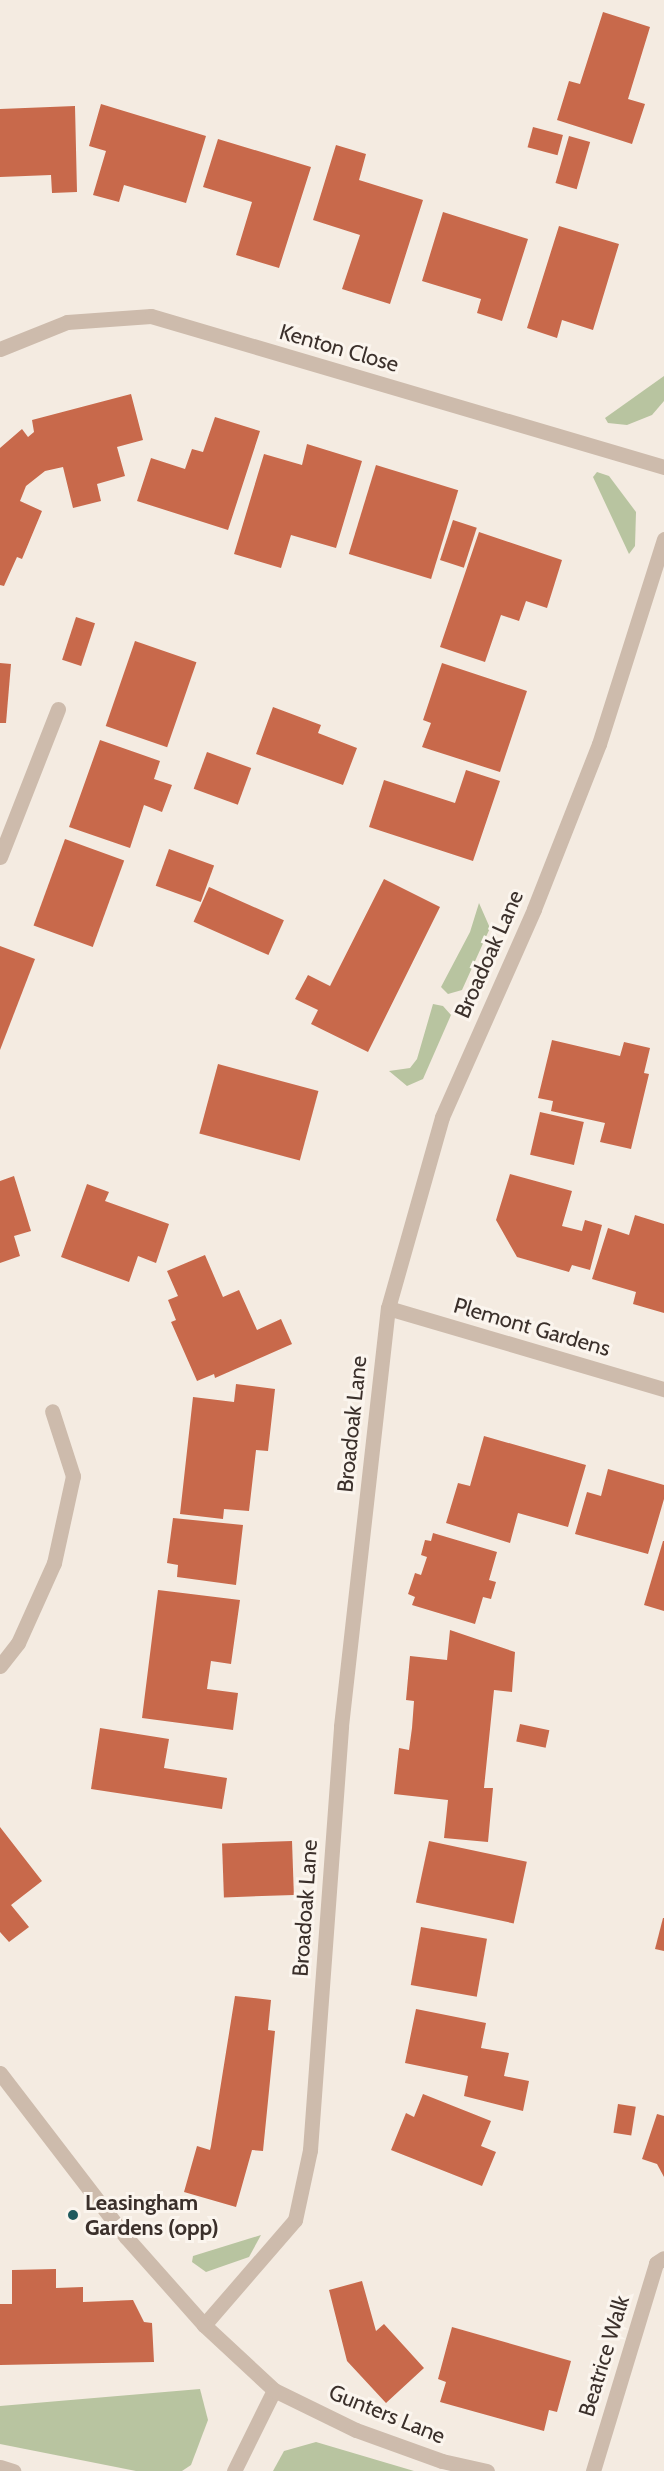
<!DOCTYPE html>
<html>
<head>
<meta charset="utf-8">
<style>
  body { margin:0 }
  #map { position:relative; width:664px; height:2471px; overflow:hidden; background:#f4ebe1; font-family:Cabin,sans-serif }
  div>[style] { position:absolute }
  .green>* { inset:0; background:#b8c4a0 }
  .building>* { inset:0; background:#c8694b; transform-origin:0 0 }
  .minor>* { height:15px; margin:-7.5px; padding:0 7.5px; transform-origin:7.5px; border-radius:7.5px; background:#cdbbac }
  .tertiary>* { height:15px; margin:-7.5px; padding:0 7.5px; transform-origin:7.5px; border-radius:7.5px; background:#cdbbac }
  .dots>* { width:16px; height:16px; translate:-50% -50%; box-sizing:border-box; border:3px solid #fbf5ee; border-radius:50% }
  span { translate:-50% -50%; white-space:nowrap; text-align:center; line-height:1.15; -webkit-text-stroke:6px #fbf5ee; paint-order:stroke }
  .street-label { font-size:22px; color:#3b302b }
  .poi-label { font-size:22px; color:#3b302b; font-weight:700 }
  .left { translate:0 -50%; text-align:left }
</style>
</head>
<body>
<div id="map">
  <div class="green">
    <i style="clip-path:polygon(664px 376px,664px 401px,652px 415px,627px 425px,608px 423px,605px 418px)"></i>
    <i style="clip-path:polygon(597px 472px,609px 476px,636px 512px,635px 546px,629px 554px,593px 477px)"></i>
    <i style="clip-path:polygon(479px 903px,490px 928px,462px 990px,448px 994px,441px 987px,470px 932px)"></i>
    <i style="clip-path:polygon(433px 1004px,443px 1006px,451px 1015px,423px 1079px,407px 1086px,389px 1071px,410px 1068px,417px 1059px)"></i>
    <i style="clip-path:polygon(261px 2235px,249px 2257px,206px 2272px,192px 2262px,193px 2256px)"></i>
    <i style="clip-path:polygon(200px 2389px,208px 2420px,191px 2465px,182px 2471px,136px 2471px,0 2444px,0 2406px)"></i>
    <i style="clip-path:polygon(316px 2442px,414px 2471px,273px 2471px,284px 2451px)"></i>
  </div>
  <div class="building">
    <i style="clip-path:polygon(603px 12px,650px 27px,628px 99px,645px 104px,632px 144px,557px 120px,569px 81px,580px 84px)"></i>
    <i style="clip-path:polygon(101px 104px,206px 136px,186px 203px,124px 185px,119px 202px,93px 195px,106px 151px,89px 146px)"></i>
    <i style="clip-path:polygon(75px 106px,77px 192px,52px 193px,51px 175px,0 177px,0 109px)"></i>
    <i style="left:533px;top:127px;width:31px;height:21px;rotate:15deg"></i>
    <i style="left:569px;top:136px;width:22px;height:49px;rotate:16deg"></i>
    <i style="clip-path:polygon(218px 139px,311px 167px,279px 268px,236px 255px,252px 202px,203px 187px)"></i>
    <i style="clip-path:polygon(336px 145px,366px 154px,359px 180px,423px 200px,390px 304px,342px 289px,360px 235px,313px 220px)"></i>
    <i style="clip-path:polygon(443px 212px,528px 239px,502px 321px,477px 313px,481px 299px,422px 281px)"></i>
    <i style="clip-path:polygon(559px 226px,619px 244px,593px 330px,562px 320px,557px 338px,527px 328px)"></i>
    <i style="clip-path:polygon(131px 394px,143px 440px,117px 447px,125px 476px,97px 484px,101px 501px,73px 508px,63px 467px,45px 471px,26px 486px,20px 501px,42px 511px,22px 559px,17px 557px,4px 586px,0 585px,0 448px,22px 429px,28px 437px,34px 432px,32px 420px)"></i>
    <i style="clip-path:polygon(215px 417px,260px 431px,228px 530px,137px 501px,151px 458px,185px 469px,192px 449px,203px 452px)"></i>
    <i style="clip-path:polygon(307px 444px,362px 461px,336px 548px,291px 535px,281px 568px,234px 554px,264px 454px,302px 465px)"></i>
    <i style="left:376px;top:465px;width:86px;height:93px;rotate:17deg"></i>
    <i style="left:453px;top:520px;width:25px;height:42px;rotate:18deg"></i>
    <i style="clip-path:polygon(479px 532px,562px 560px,547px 608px,526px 601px,519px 621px,501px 615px,485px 662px,440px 647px)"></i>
    <i style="left:76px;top:617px;width:20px;height:45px;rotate:18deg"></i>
    <i style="left:135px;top:641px;width:65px;height:90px;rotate:19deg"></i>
    <i style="clip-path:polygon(0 663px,11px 664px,6px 723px,0 723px)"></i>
    <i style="clip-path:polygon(442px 663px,527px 691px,500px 772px,422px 747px,431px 723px,423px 720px)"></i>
    <i style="clip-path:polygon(273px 707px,321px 725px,318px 733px,357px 748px,343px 785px,256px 754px)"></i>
    <i style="clip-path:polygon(100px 740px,160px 761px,154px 779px,172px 785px,162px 812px,144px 805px,130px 848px,69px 827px)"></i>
    <i style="left:207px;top:752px;width:47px;height:39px;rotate:20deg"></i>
    <i style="clip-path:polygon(466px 770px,500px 781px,473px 861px,369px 827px,384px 780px,455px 803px)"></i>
    <i style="left:65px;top:839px;width:63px;height:92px;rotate:20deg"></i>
    <i style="left:169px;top:849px;width:48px;height:39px;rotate:20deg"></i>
    <i style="clip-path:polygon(384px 879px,440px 907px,368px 1052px,311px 1024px,318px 1010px,295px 999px,308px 975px,330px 986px)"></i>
    <i style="left:209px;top:887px;width:82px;height:38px;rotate:24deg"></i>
    <i style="clip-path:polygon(0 946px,35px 959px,0 1050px)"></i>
    <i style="clip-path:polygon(552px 1040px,620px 1056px,624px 1042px,650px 1048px,644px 1073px,649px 1074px,631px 1149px,600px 1142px,605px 1123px,551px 1111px,553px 1101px,538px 1098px)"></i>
    <i style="left:218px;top:1064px;width:104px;height:72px;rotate:15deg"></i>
    <i style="left:540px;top:1112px;width:45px;height:44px;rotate:13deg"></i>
    <i style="clip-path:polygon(510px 1174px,572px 1191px,562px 1226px,582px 1231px,585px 1220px,602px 1225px,590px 1270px,572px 1265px,569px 1272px,517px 1257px,496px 1220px)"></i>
    <i style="clip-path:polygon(14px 1176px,31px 1231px,14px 1236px,20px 1256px,0 1263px,0 1181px)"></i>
    <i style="clip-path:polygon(87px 1184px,109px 1192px,105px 1201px,169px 1224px,156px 1263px,138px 1256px,129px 1282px,61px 1257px)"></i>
    <i style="clip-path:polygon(635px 1215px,664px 1224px,664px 1313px,633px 1304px,636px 1292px,592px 1279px,608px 1228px,629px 1235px)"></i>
    <i style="clip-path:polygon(205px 1255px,223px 1297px,239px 1290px,257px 1330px,281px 1319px,292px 1344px,215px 1378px,214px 1374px,197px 1381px,171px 1322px,176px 1320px,168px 1300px,178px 1296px,167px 1271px)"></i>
    <i style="clip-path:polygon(236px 1384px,275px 1389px,268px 1451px,256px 1450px,249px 1511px,224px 1509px,223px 1519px,180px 1514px,193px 1397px,234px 1402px)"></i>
    <i style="clip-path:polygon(484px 1436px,586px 1465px,568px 1527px,518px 1513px,510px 1543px,446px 1523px,458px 1483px,470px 1486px)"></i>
    <i style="clip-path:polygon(608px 1469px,664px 1485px,664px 1499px,648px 1554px,575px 1534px,587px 1492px,601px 1496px)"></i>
    <i style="clip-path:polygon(173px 1518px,243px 1525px,236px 1585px,177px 1577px,178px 1565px,167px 1563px)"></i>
    <i style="clip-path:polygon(433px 1533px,497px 1552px,489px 1580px,496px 1582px,491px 1599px,483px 1597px,475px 1624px,412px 1605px,415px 1597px,408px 1594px,415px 1573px,421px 1575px,427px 1557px,421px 1555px,425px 1540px,431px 1541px)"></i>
    <i style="clip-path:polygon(663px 1541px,664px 1541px,664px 1611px,644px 1605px)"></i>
    <i style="clip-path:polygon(158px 1590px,240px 1600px,231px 1664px,211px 1661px,207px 1689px,238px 1693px,233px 1730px,142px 1718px)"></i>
    <i style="clip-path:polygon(450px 1630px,515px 1652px,512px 1692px,494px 1690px,484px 1788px,493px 1788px,488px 1842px,444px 1838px,448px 1800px,394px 1794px,399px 1748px,409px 1750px,412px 1728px,414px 1701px,406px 1700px,410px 1656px,447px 1660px)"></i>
    <i style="left:520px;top:1724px;width:30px;height:18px;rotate:12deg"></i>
    <i style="clip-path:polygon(100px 1728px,169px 1739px,164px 1768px,227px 1778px,222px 1809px,91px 1789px)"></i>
    <i style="clip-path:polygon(0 1827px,42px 1881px,11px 1905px,29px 1927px,9px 1942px,0 1932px)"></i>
    <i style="left:292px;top:1841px;width:54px;height:70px;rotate:88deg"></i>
    <i style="left:429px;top:1841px;width:100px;height:63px;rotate:12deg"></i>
    <i style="clip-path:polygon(663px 1918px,664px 1918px,664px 1951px,655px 1949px)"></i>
    <i style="left:421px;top:1927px;width:67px;height:59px;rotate:10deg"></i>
    <i style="clip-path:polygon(235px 1996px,271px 2000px,268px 2030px,275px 2031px,263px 2151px,252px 2150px,236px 2207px,184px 2192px,197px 2146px,210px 2150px,211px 2146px)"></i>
    <i style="clip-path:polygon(416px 2009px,486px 2023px,481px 2048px,509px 2053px,504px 2076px,529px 2081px,523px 2111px,464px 2096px,468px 2076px,405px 2063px)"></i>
    <i style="clip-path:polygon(423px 2094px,491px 2121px,481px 2146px,496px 2152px,482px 2186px,391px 2150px,406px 2113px,414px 2117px)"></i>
    <i style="left:618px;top:2104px;width:18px;height:29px;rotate:9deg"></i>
    <i style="clip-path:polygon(657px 2114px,664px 2116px,664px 2177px,657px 2164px,642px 2159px)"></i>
    <i style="clip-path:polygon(56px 2269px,56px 2288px,83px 2287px,83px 2302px,133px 2300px,144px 2322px,152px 2323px,154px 2362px,0 2365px,0 2304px,12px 2304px,12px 2270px)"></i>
    <i style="clip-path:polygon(362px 2281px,376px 2331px,384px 2324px,424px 2368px,386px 2403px,347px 2361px,329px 2290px)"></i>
    <i style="clip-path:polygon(452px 2327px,571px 2361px,557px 2412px,549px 2410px,544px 2431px,440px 2402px,446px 2382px,438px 2379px)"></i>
  </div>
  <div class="minor">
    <i style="left:0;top:349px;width:72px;rotate:-21.9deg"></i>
    <i style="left:67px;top:322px;width:84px;rotate:-4.1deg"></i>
    <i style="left:151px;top:316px;width:535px;rotate:16.4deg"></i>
    <i style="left:0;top:857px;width:159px;rotate:-68.6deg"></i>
    <i style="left:388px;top:1308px;width:288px;rotate:16.4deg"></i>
    <i style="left:0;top:1666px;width:29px;rotate:-52deg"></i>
    <i style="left:18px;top:1643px;width:88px;rotate:-65.8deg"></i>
    <i style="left:54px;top:1563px;width:89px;rotate:-77.7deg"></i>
    <i style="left:73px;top:1476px;width:68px;rotate:-107.9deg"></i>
    <i style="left:204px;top:2325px;width:139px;rotate:-49.1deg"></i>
    <i style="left:295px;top:2220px;width:72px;rotate:-77.9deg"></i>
    <i style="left:310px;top:2150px;width:425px;rotate:-85.8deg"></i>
    <i style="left:341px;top:1726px;width:421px;rotate:-83.6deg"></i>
    <i style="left:388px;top:1308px;width:198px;rotate:-74.2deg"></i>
    <i style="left:442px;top:1117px;width:227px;rotate:-66.1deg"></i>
    <i style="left:534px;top:909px;width:177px;rotate:-68.5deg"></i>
    <i style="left:599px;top:744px;width:215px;rotate:-72.4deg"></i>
    <i style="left:0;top:2467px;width:14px;rotate:17deg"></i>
    <i style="left:234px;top:2471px;width:90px;rotate:-63.7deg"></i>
    <i style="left:593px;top:2471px;width:217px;rotate:-73.1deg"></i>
    <i style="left:656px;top:2263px;width:9px;rotate:-32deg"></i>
  </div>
  <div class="tertiary">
    <i style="left:0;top:2073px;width:207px;rotate:52.5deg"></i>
    <i style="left:126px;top:2237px;width:118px;rotate:48.4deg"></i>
    <i style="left:204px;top:2325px;width:96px;rotate:42.9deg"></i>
    <i style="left:274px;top:2390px;width:91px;rotate:26deg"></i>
    <i style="left:356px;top:2430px;width:91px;rotate:19.8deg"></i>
    <i style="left:442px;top:2461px;width:46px;rotate:12.5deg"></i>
  </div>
  <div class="dots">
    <i style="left:73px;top:2215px;background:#1f5a5e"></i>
  </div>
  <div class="street-label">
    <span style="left:339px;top:348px;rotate:16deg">Kenton Close</span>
    <span style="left:489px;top:954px;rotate:-66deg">Broadoak Lane</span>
    <span style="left:532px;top:1327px;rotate:16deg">Plemont Gardens</span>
    <span style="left:352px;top:1424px;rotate:-84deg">Broadoak Lane</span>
    <span style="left:305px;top:1908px;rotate:-86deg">Broadoak Lane</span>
    <span style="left:604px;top:2356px;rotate:-73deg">Beatrice Walk</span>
    <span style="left:387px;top:2414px;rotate:22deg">Gunters Lane</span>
  </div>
  <div class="poi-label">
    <span class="left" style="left:85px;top:2215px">Leasingham<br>Gardens (opp)</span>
  </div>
</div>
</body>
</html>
